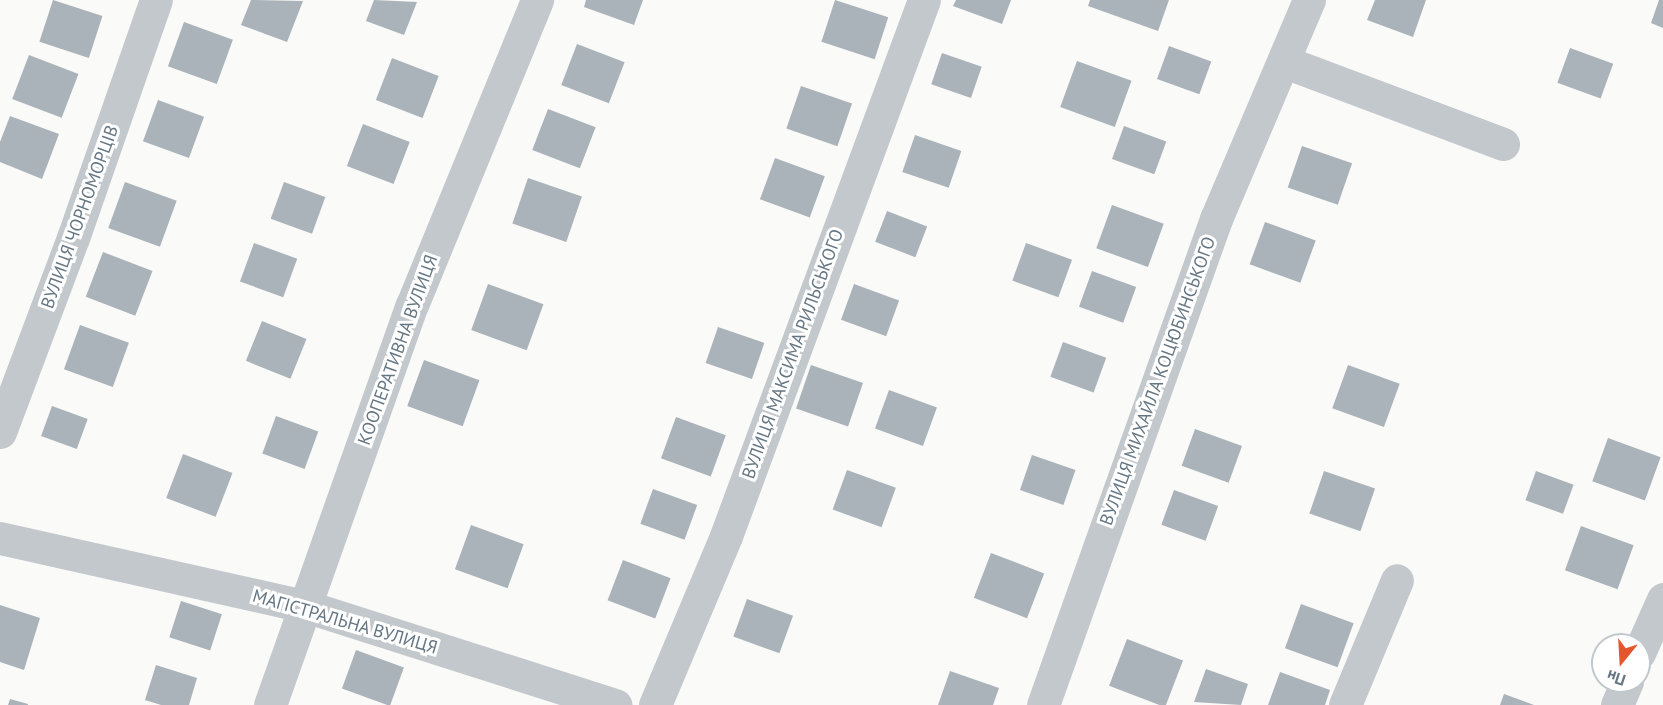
<!DOCTYPE html>
<html>
<head>
<meta charset="utf-8">
<style>
  body { margin:0 }
  #map { position:relative; width:1663px; height:705px; overflow:hidden; background:#fafaf8; font-family:"PT Sans",sans-serif }
  div>[style] { position:absolute }
  .building>* { inset:0; background:#aab3b9; transform-origin:0 0 }
  .minor>* { height:33px; margin:-16.5px; padding:0 16.5px; transform-origin:16.5px; border-radius:16.5px; background:#c3c8cc }
  span { translate:-50% -50%; white-space:nowrap; text-align:center; line-height:1.15; -webkit-text-stroke:6px #fff; paint-order:stroke }
  .street-label { font-size:18px; color:#657683 }
  .north { position:absolute; left:1591px; top:633px; width:60px; height:60px; box-sizing:border-box; background:#fff; border:2px solid #c1c8cd; border-radius:50%; rotate:198deg; font-size:16px; font-weight:700; line-height:24px; text-align:center; color:#657683 }
  .north::after { content:''; display:block; margin:auto; width:21px; height:27px; background:#e4572e; clip-path:polygon(50% 0,100% 100%,50% 72%,0 100%) }
</style>
</head>
<body>
<div id="map">
  <div class="building">
    <i style="left:53px;top:0;width:52px;height:44px;rotate:18deg"></i>
    <i style="clip-path:polygon(251px 0,303px 1px,287px 42px,241px 25px)"></i>
    <i style="clip-path:polygon(374px 0,417px 2px,404px 35px,366px 21px)"></i>
    <i style="clip-path:polygon(586px 0,643px 0,634px 25px,584px 7px)"></i>
    <i style="left:835px;top:0;width:56px;height:44px;rotate:18deg"></i>
    <i style="clip-path:polygon(956px 0,1011px 0,1002px 24px,953px 6px)"></i>
    <i style="clip-path:polygon(1090px 0,1169px 0,1158px 31px,1088px 6px)"></i>
    <i style="clip-path:polygon(1375px 0,1426px 0,1413px 37px,1367px 20px)"></i>
    <i style="clip-path:polygon(1659px 0,1663px 0,1663px 28px,1651px 23px)"></i>
    <i style="left:184px;top:22px;width:52px;height:47px;rotate:20deg"></i>
    <i style="left:577px;top:44px;width:51px;height:44px;rotate:21deg"></i>
    <i style="left:1169px;top:46px;width:45px;height:35px;rotate:20deg"></i>
    <i style="left:1570px;top:48px;width:46px;height:37px;rotate:20deg"></i>
    <i style="left:942px;top:53px;width:42px;height:33px;rotate:19deg"></i>
    <i style="left:29px;top:55px;width:53px;height:47px;rotate:21deg"></i>
    <i style="left:392px;top:58px;width:50px;height:45px;rotate:21deg"></i>
    <i style="left:1077px;top:61px;width:58px;height:49px;rotate:20deg"></i>
    <i style="left:801px;top:86px;width:54px;height:45px;rotate:19deg"></i>
    <i style="left:158px;top:100px;width:49px;height:44px;rotate:20deg"></i>
    <i style="left:548px;top:109px;width:51px;height:44px;rotate:21deg"></i>
    <i style="clip-path:polygon(10px 116px,59px 134px,42px 179px,0 162px,0 142px)"></i>
    <i style="left:363px;top:124px;width:50px;height:45px;rotate:21deg"></i>
    <i style="left:1124px;top:126px;width:45px;height:35px;rotate:20deg"></i>
    <i style="left:915px;top:135px;width:49px;height:39px;rotate:19deg"></i>
    <i style="left:1302px;top:146px;width:53px;height:44px;rotate:19deg"></i>
    <i style="left:775px;top:158px;width:53px;height:44px;rotate:20deg"></i>
    <i style="left:528px;top:178px;width:57px;height:48px;rotate:19deg"></i>
    <i style="left:125px;top:182px;width:55px;height:49px;rotate:20deg"></i>
    <i style="left:284px;top:182px;width:44px;height:39px;rotate:20deg"></i>
    <i style="left:1112px;top:205px;width:55px;height:46px;rotate:20deg"></i>
    <i style="left:887px;top:211px;width:43px;height:33px;rotate:21deg"></i>
    <i style="left:1265px;top:222px;width:54px;height:45px;rotate:20deg"></i>
    <i style="left:254px;top:243px;width:46px;height:41px;rotate:20deg"></i>
    <i style="left:1026px;top:243px;width:49px;height:40px;rotate:20deg"></i>
    <i style="left:103px;top:252px;width:53px;height:48px;rotate:21deg"></i>
    <i style="left:1092px;top:271px;width:47px;height:38px;rotate:20deg"></i>
    <i style="left:488px;top:284px;width:59px;height:49px;rotate:20deg"></i>
    <i style="left:854px;top:284px;width:48px;height:38px;rotate:20deg"></i>
    <i style="left:262px;top:321px;width:48px;height:43px;rotate:22deg"></i>
    <i style="left:80px;top:325px;width:52px;height:47px;rotate:20deg"></i>
    <i style="left:718px;top:327px;width:49px;height:38px;rotate:19deg"></i>
    <i style="left:1063px;top:342px;width:46px;height:37px;rotate:20deg"></i>
    <i style="left:424px;top:360px;width:59px;height:49px;rotate:20deg"></i>
    <i style="left:811px;top:365px;width:55px;height:46px;rotate:19deg"></i>
    <i style="left:1348px;top:365px;width:55px;height:46px;rotate:20deg"></i>
    <i style="left:889px;top:390px;width:51px;height:41px;rotate:20deg"></i>
    <i style="left:52px;top:406px;width:38px;height:32px;rotate:20deg"></i>
    <i style="left:276px;top:416px;width:45px;height:40px;rotate:20deg"></i>
    <i style="left:676px;top:417px;width:53px;height:44px;rotate:20deg"></i>
    <i style="left:1195px;top:429px;width:50px;height:39px;rotate:20deg"></i>
    <i style="left:1608px;top:438px;width:56px;height:46px;rotate:20deg"></i>
    <i style="left:183px;top:454px;width:53px;height:47px;rotate:21deg"></i>
    <i style="left:1032px;top:455px;width:46px;height:37px;rotate:19deg"></i>
    <i style="left:847px;top:470px;width:52px;height:42px;rotate:20deg"></i>
    <i style="left:1324px;top:471px;width:54px;height:45px;rotate:19deg"></i>
    <i style="left:1536px;top:471px;width:40px;height:31px;rotate:20deg"></i>
    <i style="left:653px;top:489px;width:47px;height:37px;rotate:20deg"></i>
    <i style="left:1174px;top:490px;width:47px;height:37px;rotate:20deg"></i>
    <i style="left:471px;top:525px;width:56px;height:47px;rotate:20deg"></i>
    <i style="left:1581px;top:526px;width:56px;height:47px;rotate:20deg"></i>
    <i style="left:991px;top:553px;width:57px;height:48px;rotate:21deg"></i>
    <i style="left:623px;top:560px;width:51px;height:43px;rotate:21deg"></i>
    <i style="left:747px;top:599px;width:49px;height:40px;rotate:20deg"></i>
    <i style="left:181px;top:601px;width:43px;height:38px;rotate:18deg"></i>
    <i style="left:1301px;top:604px;width:56px;height:47px;rotate:20deg"></i>
    <i style="clip-path:polygon(0 605px,40px 618px,24px 670px,0 662px)"></i>
    <i style="left:1127px;top:639px;width:60px;height:50px;rotate:21deg"></i>
    <i style="left:356px;top:650px;width:51px;height:41px;rotate:20deg"></i>
    <i style="clip-path:polygon(156px 665px,197px 678px,189px 705px,161px 705px,145px 700px)"></i>
    <i style="clip-path:polygon(1206px 669px,1248px 684px,1241px 705px,1194px 702px)"></i>
    <i style="clip-path:polygon(950px 671px,999px 688px,993px 705px,938px 705px)"></i>
    <i style="clip-path:polygon(1280px 672px,1330px 690px,1325px 705px,1268px 705px)"></i>
    <i style="clip-path:polygon(1504px 694px,1534px 705px,1500px 705px)"></i>
    <i style="clip-path:polygon(10px 699px,28px 704px,28px 705px,8px 705px)"></i>
  </div>
  <div class="minor">
    <i style="left:1285px;top:62px;width:233px;rotate:20.6deg"></i>
    <i style="left:0;top:432px;width:207px;rotate:-69.4deg"></i>
    <i style="left:73px;top:238px;width:252px;rotate:-70.8deg"></i>
    <i style="left:0;top:538px;width:312px;rotate:12.6deg"></i>
    <i style="left:305px;top:606px;width:326px;rotate:17.7deg"></i>
    <i style="left:1639px;top:653px;width:59px;rotate:-66deg"></i>
    <i style="left:270px;top:705px;width:424px;rotate:-70.5deg"></i>
    <i style="left:412px;top:305px;width:330px;rotate:-67.7deg"></i>
    <i style="left:655px;top:705px;width:183px;rotate:-67.2deg"></i>
    <i style="left:726px;top:536px;width:571px;rotate:-69.73deg"></i>
    <i style="left:1043px;top:705px;width:516px;rotate:-70.41deg"></i>
    <i style="left:1216px;top:219px;width:238px;rotate:-67deg"></i>
    <i style="left:1345px;top:705px;width:135px;rotate:-67.4deg"></i>
    <i style="left:1617px;top:705px;width:26px;rotate:-67deg"></i>
  </div>
  <div class="street-label">
    <span style="left:80px;top:217px;rotate:-70deg">ВУЛИЦЯ ЧОРНОМОРЦІВ</span>
    <span style="left:398px;top:350px;rotate:-70deg">КООПЕРАТИВНА ВУЛИЦЯ</span>
    <span style="left:793px;top:354px;rotate:-70deg">ВУЛИЦЯ МАКСИМА РИЛЬСЬКОГО</span>
    <span style="left:1158px;top:381px;rotate:-70deg">ВУЛИЦЯ МИХАЙЛА КОЦЮБИНСЬКОГО</span>
    <span style="left:345px;top:622px;rotate:16deg">МАГІСТРАЛЬНА ВУЛИЦЯ</span>
  </div>
  <div class="north">Пн</div>
</div>
</body>
</html>
